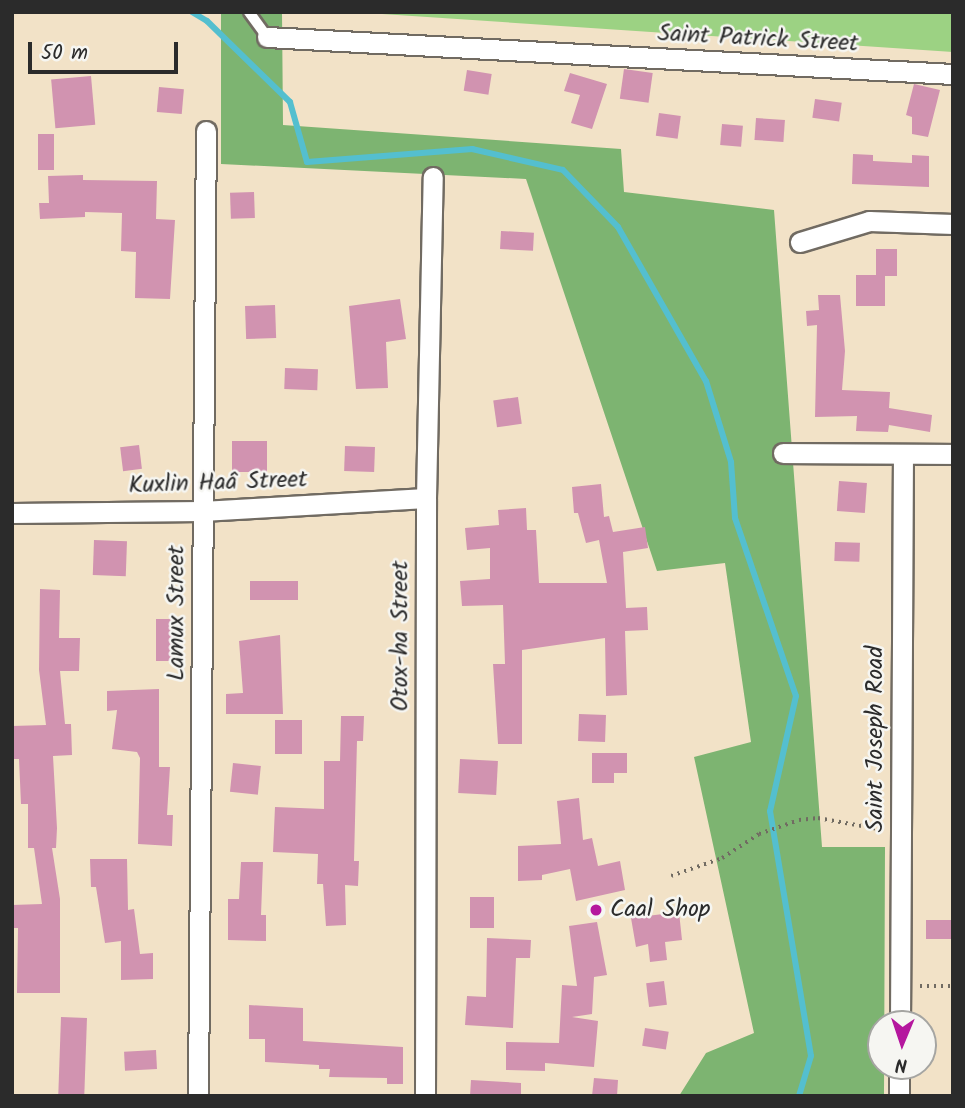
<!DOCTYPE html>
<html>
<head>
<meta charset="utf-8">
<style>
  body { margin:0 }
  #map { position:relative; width:965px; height:1108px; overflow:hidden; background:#f2e2c7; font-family:Kalam,sans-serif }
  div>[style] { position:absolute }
  .green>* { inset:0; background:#9cd283 }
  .forest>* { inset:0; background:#7db471 }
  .stream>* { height:6px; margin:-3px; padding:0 3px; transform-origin:3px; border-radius:3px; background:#54bfcf }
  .building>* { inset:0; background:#d193b0; transform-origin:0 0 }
  .path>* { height:3.5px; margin-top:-1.75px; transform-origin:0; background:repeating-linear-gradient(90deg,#716b62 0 2px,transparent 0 7px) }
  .roads { filter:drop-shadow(2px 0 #716b62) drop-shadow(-2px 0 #716b62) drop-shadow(0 2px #716b62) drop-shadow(0 -2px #716b62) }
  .lane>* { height:10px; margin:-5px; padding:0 5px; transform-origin:5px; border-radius:5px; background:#fff }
  .street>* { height:19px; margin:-9.5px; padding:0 9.5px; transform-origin:9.5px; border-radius:9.5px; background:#fff }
  .dots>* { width:19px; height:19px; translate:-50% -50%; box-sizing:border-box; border:4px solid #f6f6f2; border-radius:50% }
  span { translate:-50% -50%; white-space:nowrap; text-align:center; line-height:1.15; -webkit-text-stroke:5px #f6f6f2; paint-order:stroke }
  .street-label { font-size:24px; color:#2b2b2b }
  .poi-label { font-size:24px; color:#2b2b2b }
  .left { translate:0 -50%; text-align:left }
  .frame { position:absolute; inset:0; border:14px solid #2b2b2b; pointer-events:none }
  .north { position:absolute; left:867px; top:1010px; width:70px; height:70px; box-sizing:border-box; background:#f6f6f2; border:2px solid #a5a5a2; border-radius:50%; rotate:182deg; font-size:19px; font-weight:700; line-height:28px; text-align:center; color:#2b2b2b }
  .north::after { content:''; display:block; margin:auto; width:24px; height:32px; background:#b5179e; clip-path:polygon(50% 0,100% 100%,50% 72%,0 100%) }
  .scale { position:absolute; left:28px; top:42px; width:150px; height:32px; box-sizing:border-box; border:4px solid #2b2b2b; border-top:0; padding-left:9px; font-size:21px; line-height:24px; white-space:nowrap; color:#2b2b2b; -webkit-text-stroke:5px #f6f6f2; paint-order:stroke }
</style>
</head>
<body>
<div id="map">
  <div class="green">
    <i style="clip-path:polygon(352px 12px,953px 12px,953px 52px)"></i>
  </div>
  <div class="forest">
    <i style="clip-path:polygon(221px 12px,282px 12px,283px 125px,621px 149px,624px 192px,774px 210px,822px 847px,885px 847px,884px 1096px,679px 1096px,706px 1053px,754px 1033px,694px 757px,751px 742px,725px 563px,657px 571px,526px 179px,221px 164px)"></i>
  </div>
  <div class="stream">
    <i style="left:192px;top:12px;width:17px;rotate:31deg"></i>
    <i style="left:207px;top:21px;width:116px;rotate:44.3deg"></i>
    <i style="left:290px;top:102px;width:62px;rotate:74.2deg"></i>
    <i style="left:307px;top:162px;width:166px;rotate:-4.5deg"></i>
    <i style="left:472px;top:149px;width:93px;rotate:13deg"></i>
    <i style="left:563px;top:170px;width:79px;rotate:46deg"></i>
    <i style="left:618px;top:227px;width:177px;rotate:60.3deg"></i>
    <i style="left:706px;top:381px;width:85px;rotate:72.8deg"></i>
    <i style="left:731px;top:462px;width:56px;rotate:85.9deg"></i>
    <i style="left:735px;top:518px;width:188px;rotate:71.1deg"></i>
    <i style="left:796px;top:696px;width:118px;rotate:102.7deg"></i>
    <i style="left:770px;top:811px;width:248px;rotate:80.5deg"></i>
    <i style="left:811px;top:1056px;width:42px;rotate:106.7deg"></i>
  </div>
  <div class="building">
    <i style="left:624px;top:69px;width:29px;height:30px;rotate:8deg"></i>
    <i style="left:467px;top:70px;width:25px;height:21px;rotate:9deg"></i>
    <i style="clip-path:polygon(570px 73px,607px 84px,592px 129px,571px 123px,580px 95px,564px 91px)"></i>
    <i style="left:91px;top:76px;width:49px;height:40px;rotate:85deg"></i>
    <i style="clip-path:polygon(914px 84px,940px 90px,928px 137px,912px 134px,912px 117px,906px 115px)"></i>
    <i style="left:159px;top:87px;width:25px;height:25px;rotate:5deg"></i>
    <i style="left:815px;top:99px;width:27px;height:19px;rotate:8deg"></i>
    <i style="left:659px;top:113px;width:22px;height:23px;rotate:8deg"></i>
    <i style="left:756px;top:118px;width:29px;height:22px;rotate:4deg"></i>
    <i style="left:722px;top:124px;width:21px;height:21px;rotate:5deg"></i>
    <i style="left:38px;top:134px;width:16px;height:36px"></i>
    <i style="clip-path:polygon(853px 154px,873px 155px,873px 161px,912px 163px,912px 155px,929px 156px,929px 187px,852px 184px)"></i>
    <i style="clip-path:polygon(83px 175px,83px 180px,157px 181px,156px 219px,175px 220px,170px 299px,135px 298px,136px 252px,121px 251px,122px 213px,85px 212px,85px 217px,40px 219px,39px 203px,49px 203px,48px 176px)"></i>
    <i style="left:254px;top:192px;width:26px;height:24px;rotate:88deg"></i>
    <i style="left:501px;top:231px;width:33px;height:18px;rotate:3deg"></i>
    <i style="clip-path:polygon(876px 249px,897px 249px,897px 276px,885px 276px,885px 306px,856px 306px,856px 275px,876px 275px)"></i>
    <i style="clip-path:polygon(818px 295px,840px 295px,845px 351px,842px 390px,890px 392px,889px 408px,932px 415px,930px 432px,889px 425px,888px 432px,856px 431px,857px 416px,815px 417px,817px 325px,807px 326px,806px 311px,819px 310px)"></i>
    <i style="clip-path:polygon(400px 299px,406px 339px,386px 342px,388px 388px,356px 389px,349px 306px)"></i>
    <i style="left:275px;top:305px;width:33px;height:30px;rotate:88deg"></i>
    <i style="left:285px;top:368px;width:33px;height:21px;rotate:2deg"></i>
    <i style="left:518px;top:397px;width:27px;height:25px;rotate:82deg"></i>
    <i style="left:267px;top:441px;width:31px;height:35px;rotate:90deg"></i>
    <i style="left:139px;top:445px;width:24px;height:19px;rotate:83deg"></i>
    <i style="left:345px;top:446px;width:30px;height:25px;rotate:2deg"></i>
    <i style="left:839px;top:481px;width:28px;height:30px;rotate:4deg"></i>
    <i style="clip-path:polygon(601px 484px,604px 517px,609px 516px,613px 532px,645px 527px,648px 548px,623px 552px,626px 608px,647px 607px,648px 630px,625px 631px,627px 695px,606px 696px,605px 638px,522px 650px,522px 744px,498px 744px,493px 664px,505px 664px,503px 605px,462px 606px,460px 581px,490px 579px,490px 548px,467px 550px,465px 528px,499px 525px,498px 510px,526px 508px,527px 530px,536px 530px,539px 583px,607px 583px,599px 540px,586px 543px,578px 513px,574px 513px,572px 487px)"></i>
    <i style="left:94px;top:540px;width:33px;height:35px;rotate:2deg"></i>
    <i style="left:835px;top:542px;width:25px;height:19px;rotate:2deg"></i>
    <i style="left:250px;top:581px;width:48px;height:19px"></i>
    <i style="clip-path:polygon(40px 589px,60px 590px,59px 638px,80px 638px,79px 671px,60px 671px,65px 724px,71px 724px,72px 755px,53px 756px,57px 828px,56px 848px,52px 848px,60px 899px,60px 993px,17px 993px,18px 928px,12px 928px,12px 905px,42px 904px,34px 848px,28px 848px,28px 804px,21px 804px,19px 759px,12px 759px,12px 726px,46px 725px,39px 670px)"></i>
    <i style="left:156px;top:619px;width:23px;height:42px"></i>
    <i style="clip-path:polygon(280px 635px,283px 714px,226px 714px,226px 694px,243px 693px,239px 641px)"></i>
    <i style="clip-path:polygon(159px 689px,159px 767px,170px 767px,167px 815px,173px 815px,172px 846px,138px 844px,140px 758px,137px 752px,112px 749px,117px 710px,107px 711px,107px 691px)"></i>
    <i style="left:579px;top:714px;width:27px;height:27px;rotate:2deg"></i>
    <i style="clip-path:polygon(341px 716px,364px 716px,363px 741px,357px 741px,354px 861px,359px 861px,358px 886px,345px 885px,346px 925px,326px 926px,323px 884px,317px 884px,318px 854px,273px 852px,275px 807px,324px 809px,324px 761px,340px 761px)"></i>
    <i style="left:275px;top:720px;width:27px;height:34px"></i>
    <i style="clip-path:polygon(592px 753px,627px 753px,627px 773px,614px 773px,614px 783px,592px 783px)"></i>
    <i style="left:460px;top:759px;width:38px;height:34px;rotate:3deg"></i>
    <i style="left:233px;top:763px;width:28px;height:29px;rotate:6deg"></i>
    <i style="clip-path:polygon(579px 798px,583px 840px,592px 838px,598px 866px,620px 861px,625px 890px,576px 901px,570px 869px,542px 875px,542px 880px,518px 881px,518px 846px,561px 844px,557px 801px)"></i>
    <i style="clip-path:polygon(90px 859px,127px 859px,128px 910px,134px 909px,140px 954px,153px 953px,153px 979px,121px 980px,121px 941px,105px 943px,96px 887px,91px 887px)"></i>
    <i style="clip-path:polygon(241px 862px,263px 862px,261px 915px,266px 915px,266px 941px,228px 940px,228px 899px,239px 899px)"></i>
    <i style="left:470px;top:897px;width:24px;height:31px"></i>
    <i style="clip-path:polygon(679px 912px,682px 940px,665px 942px,667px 960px,650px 962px,648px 944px,636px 947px,631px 918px)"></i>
    <i style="left:926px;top:920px;width:27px;height:19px"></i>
    <i style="clip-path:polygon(597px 922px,607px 975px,594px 977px,592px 1014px,572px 1017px,598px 1021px,594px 1067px,545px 1063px,545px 1071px,506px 1070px,506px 1042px,559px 1043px,562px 985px,577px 986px,569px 926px)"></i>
    <i style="clip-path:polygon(487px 938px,531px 940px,530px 958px,516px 958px,513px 1028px,465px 1025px,467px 996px,486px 997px)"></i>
    <i style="left:664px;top:981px;width:24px;height:18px;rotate:83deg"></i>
    <i style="clip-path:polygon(249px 1005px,303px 1008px,303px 1041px,403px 1047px,403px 1084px,387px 1084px,387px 1078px,329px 1077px,330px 1069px,319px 1069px,319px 1065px,265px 1062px,265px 1039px,249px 1039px)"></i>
    <i style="left:61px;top:1017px;width:26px;height:78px;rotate:2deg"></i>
    <i style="left:645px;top:1028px;width:24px;height:18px;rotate:9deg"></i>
    <i style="left:156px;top:1050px;width:19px;height:32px;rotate:87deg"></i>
    <i style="clip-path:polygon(594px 1078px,618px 1080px,617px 1096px,592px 1096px)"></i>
    <i style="clip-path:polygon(471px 1080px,521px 1083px,521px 1096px,470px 1096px)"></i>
  </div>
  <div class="path">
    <i style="left:671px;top:876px;width:54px;rotate:-19.4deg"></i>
    <i style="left:722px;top:858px;width:44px;rotate:-33deg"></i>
    <i style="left:759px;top:834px;width:42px;rotate:-19.3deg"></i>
    <i style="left:799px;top:820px;width:19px;rotate:-6deg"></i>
    <i style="left:818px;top:818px;width:67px;rotate:10.3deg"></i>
    <i style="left:920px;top:986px;width:33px"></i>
  </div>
  <div class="roads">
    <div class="lane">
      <i style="left:249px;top:12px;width:31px;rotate:54deg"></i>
    </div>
    <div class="street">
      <i style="left:267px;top:37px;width:687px;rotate:3.09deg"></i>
      <i style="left:800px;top:242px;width:72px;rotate:-16.9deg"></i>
      <i style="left:869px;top:221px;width:84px;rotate:2deg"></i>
      <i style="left:783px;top:453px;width:170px;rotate:0.3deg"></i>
      <i style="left:12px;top:513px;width:190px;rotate:-0.6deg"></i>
      <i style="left:202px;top:511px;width:224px;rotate:-3.3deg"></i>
      <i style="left:900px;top:1024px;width:570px;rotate:-89.7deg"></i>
      <i style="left:198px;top:1096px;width:965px;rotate:-89.53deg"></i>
      <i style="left:425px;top:1096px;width:598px;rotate:-89.9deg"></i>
      <i style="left:426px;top:498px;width:321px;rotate:-88.8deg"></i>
      <i style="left:899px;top:1096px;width:30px;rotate:-90deg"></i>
    </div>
  </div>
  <div class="dots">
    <i style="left:596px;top:910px;background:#b5179e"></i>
  </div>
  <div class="street-label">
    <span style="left:758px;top:39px;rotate:3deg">Saint Patrick Street</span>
    <span style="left:218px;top:483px;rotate:-2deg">Kuxlin Haâ Street</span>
    <span style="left:177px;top:613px;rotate:-90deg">Lamux Street</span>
    <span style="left:401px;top:636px;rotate:-90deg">Otox-ha Street</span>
    <span style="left:876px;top:739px;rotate:-90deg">Saint Joseph Road</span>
  </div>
  <div class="poi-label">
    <span class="left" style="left:610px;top:910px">Caal Shop</span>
  </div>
  <div class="frame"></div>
  <div class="north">N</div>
  <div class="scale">50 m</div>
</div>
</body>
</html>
